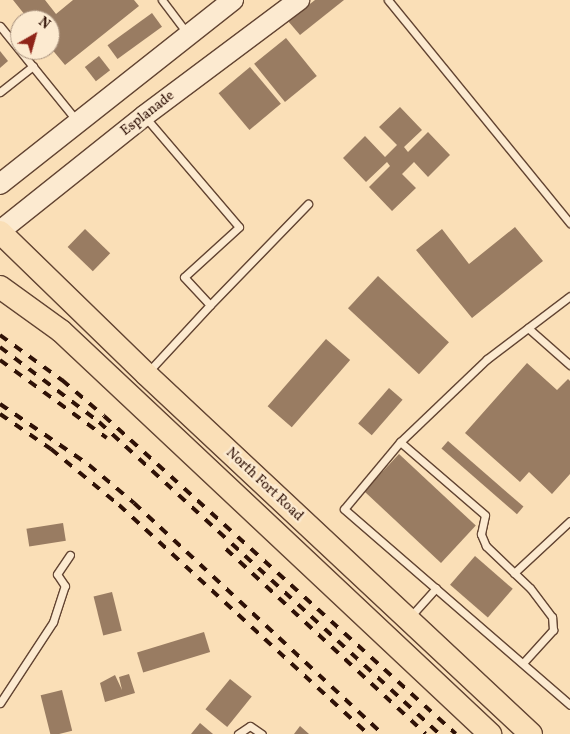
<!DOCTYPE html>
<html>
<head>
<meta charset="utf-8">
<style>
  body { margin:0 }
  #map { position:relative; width:570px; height:734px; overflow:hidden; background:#fadfb7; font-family:Vollkorn,serif }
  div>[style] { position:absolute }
  .building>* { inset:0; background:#997c62; transform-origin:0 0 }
  .roads { filter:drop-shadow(1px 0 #624432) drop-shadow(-1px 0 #624432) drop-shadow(0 1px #624432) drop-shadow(0 -1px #624432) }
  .lane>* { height:7px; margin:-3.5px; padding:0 3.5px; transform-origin:3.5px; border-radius:3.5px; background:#fcead0 }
  .secondary>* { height:20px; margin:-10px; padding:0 10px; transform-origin:10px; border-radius:10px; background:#fcead0 }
  .primary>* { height:22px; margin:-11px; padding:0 11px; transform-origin:11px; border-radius:11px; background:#fadfb7 }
  .rail>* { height:4px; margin-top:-2px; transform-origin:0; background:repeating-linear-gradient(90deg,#2f1106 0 9px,transparent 0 18px) }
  span { translate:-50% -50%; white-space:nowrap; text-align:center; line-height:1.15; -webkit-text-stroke:4.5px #fcead0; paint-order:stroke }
  .street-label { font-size:14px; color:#2f1106 }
  .north { position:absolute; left:10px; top:10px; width:50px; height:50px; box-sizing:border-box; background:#fcead0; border:1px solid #aa937f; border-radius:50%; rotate:38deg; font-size:14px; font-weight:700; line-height:20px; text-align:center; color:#2f1106 }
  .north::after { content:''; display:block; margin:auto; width:18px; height:22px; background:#8f2418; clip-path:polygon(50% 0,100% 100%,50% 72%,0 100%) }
</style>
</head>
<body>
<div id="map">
  <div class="building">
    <i style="clip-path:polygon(13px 0,45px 0,56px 14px,73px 0,134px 0,139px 6px,65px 65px,50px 47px,50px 20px,29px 20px)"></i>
    <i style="clip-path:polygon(315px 0,344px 0,300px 35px,288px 21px)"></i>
    <i style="left:152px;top:13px;width:17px;height:55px;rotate:54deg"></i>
    <i style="left:286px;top:38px;width:49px;height:41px;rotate:51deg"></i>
    <i style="clip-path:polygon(0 51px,8px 61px,0 68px)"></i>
    <i style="left:99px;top:56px;width:18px;height:18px;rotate:52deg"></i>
    <i style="left:250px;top:67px;width:48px;height:41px;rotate:50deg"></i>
    <i style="clip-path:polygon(400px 107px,422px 130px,404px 147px,408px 152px,428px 132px,450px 155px,428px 177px,414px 162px,402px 174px,416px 188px,392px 211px,369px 187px,390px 166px,387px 162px,366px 182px,343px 158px,365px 136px,385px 157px,397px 145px,379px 127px)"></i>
    <i style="clip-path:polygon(515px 227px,543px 261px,472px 318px,416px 250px,442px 229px,469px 264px)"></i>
    <i style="left:85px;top:229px;width:35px;height:25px;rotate:44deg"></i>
    <i style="left:378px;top:276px;width:97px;height:44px;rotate:43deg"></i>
    <i style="left:326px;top:339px;width:32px;height:89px;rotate:41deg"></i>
    <i style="clip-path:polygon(527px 363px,557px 390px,568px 379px,570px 381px,570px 474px,552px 494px,529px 472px,520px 482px,465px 433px)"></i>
    <i style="left:389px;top:388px;width:18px;height:47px;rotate:41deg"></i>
    <i style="left:448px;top:441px;width:100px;height:10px;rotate:41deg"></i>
    <i style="left:399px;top:454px;width:105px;height:51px;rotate:43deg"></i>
    <i style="left:63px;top:523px;width:18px;height:37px;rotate:81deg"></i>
    <i style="left:475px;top:556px;width:50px;height:38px;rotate:41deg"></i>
    <i style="left:112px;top:592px;width:40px;height:19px;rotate:76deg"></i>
    <i style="left:204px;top:632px;width:21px;height:70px;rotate:73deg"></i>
    <i style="clip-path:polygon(129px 674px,135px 693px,105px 702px,100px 683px,115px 675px,122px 690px,119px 677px)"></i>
    <i style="left:230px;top:679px;width:28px;height:39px;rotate:39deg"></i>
    <i style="left:62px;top:690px;width:42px;height:22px;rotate:76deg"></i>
    <i style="clip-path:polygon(200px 723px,213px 734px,191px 734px)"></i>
    <i style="clip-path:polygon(300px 726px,309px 734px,294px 734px)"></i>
  </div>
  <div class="roads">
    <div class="lane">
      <i style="left:162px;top:0;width:41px;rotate:52.9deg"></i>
      <i style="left:388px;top:0;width:288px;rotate:50.8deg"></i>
      <i style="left:0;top:26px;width:122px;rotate:51deg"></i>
      <i style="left:0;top:92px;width:42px;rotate:-38.2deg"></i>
      <i style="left:146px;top:118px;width:143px;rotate:49.5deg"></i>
      <i style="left:239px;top:227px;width:74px;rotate:137.7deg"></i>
      <i style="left:184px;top:277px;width:38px;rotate:47deg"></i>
      <i style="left:210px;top:305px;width:91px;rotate:132.8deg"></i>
      <i style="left:210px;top:305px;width:141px;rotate:-45.9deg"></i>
      <i style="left:528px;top:328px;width:56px;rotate:41.4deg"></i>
      <i style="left:400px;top:442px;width:87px;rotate:129.9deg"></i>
      <i style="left:344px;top:509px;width:299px;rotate:40.9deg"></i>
      <i style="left:514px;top:573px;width:76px;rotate:-42.9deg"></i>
      <i style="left:410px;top:617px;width:39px;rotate:-48deg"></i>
      <i style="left:523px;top:663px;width:45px;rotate:-47.7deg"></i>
      <i style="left:553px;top:630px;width:13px;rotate:-94deg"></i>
      <i style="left:552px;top:617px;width:36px;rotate:-127deg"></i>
      <i style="left:530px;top:588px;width:61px;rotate:-136.3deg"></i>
      <i style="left:486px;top:546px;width:13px;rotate:-113deg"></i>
      <i style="left:481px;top:534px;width:19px;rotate:-78deg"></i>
      <i style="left:485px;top:515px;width:112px;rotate:-139.3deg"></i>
      <i style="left:400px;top:442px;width:120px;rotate:-43.7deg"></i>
      <i style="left:487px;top:359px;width:104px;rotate:-37.2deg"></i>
      <i style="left:0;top:703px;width:97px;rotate:-56.8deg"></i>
      <i style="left:53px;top:622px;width:38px;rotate:-72deg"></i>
      <i style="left:65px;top:586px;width:14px;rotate:-124deg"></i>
      <i style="left:57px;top:574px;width:23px;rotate:-56deg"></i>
      <i style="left:238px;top:734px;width:14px;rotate:-34deg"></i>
      <i style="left:250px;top:726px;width:14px;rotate:34deg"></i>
    </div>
    <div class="secondary">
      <i style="left:0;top:184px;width:297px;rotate:-38.3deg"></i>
      <i style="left:0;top:231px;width:184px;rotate:-38.6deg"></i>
      <i style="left:144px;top:116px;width:194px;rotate:-36.8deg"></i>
    </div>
    <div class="primary">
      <i style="left:0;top:232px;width:204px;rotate:44.2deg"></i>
      <i style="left:146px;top:374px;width:527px;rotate:43.08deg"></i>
      <i style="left:0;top:287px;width:75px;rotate:35.8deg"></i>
      <i style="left:61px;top:331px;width:589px;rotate:43.21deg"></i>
    </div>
  </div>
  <div class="rail">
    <i style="left:0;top:335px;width:77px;rotate:36deg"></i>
    <i style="left:62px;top:380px;width:55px;rotate:40.6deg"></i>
    <i style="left:104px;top:416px;width:474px;rotate:42.1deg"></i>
    <i style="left:0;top:347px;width:124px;rotate:37.1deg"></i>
    <i style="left:99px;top:422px;width:462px;rotate:42.5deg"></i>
    <i style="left:0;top:360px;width:132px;rotate:36.1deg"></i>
    <i style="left:0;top:404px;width:108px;rotate:34.4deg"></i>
    <i style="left:89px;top:465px;width:59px;rotate:40.2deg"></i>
    <i style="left:134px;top:503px;width:340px;rotate:42.9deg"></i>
    <i style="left:0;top:414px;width:62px;rotate:34.5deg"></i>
    <i style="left:51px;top:449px;width:88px;rotate:39.5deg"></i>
    <i style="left:119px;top:505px;width:338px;rotate:42.6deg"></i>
    <i style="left:226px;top:549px;width:272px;rotate:42.8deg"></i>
  </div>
  <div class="street-label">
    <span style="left:148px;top:114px;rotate:-38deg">Esplanade</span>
    <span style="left:264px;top:485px;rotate:43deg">North Fort Road</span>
  </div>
  <div class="north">N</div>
</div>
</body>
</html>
